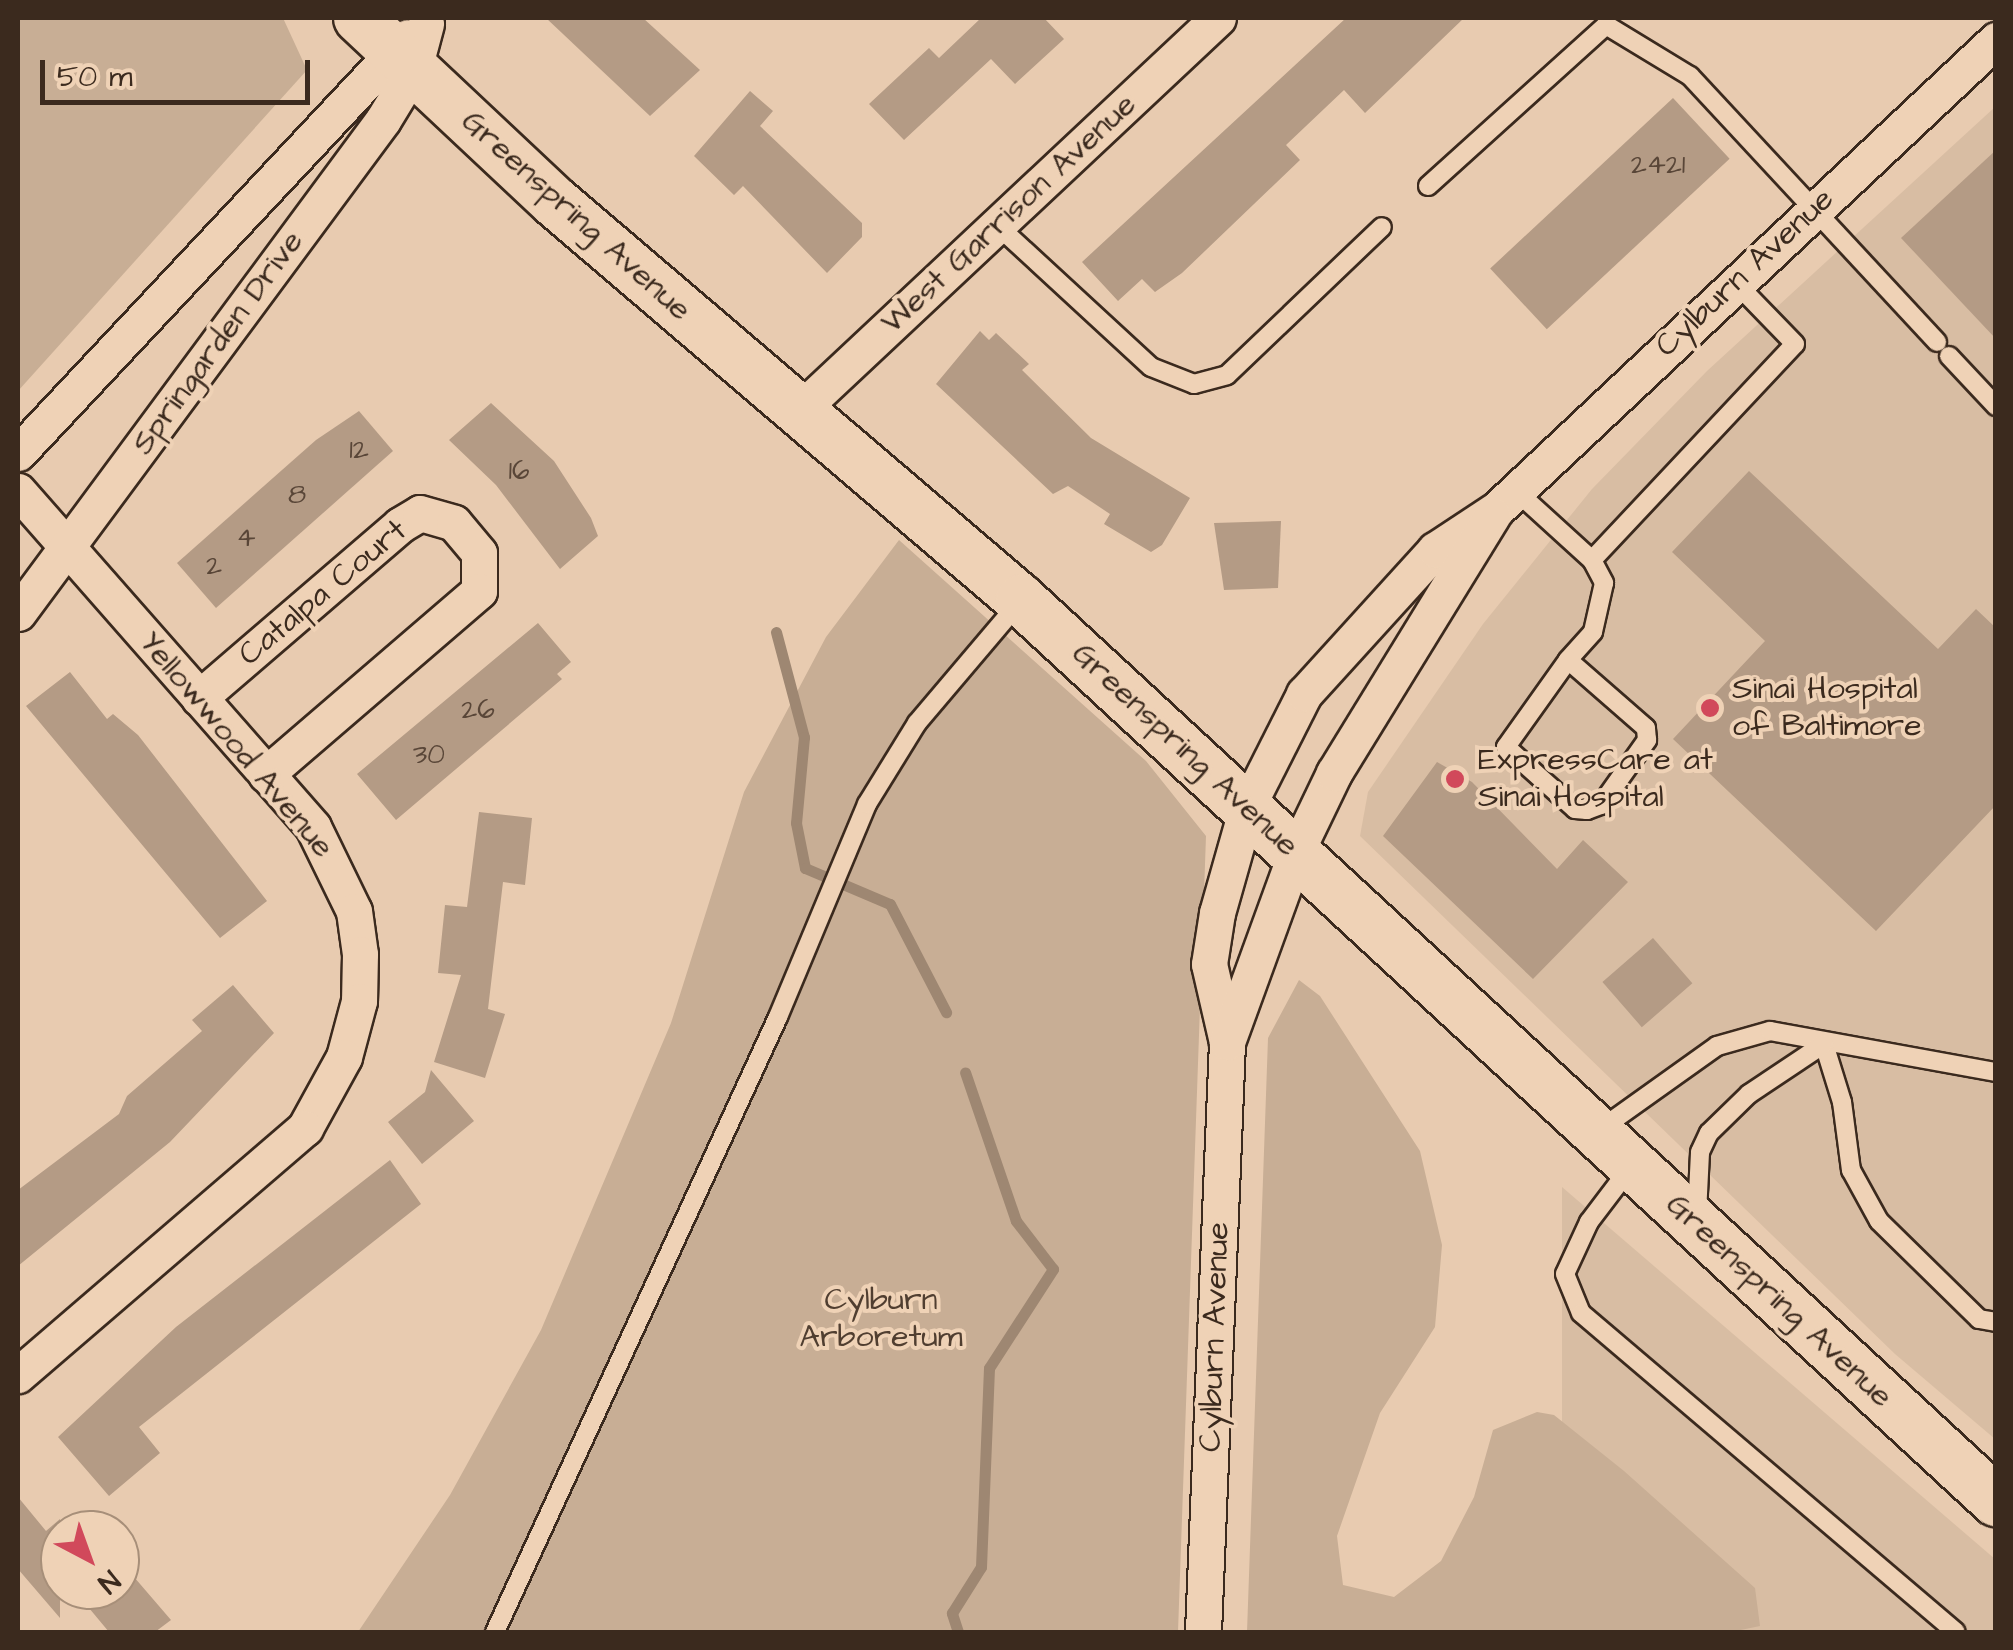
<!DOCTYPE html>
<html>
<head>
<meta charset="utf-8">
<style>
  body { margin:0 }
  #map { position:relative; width:2013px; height:1650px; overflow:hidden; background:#e8cbb0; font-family:"Architects Daughter",sans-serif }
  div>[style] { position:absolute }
  .built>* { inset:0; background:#d8bda3 }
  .green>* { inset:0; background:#c8ae95 }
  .stream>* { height:11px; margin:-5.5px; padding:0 5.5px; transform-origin:5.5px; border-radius:5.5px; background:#9e8772 }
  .building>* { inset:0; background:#b49b85; transform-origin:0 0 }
  .roads { filter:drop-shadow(2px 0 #3b2a1e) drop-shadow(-2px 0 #3b2a1e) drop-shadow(0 2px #3b2a1e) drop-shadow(0 -2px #3b2a1e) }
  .lane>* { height:18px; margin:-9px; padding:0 9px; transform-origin:9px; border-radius:9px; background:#efd2b6 }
  .street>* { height:35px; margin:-17.5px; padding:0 17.5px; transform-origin:17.5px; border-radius:17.5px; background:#efd2b6 }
  .secondary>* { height:50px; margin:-25px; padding:0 25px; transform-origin:25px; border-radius:25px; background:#efd2b6 }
  .dots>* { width:28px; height:28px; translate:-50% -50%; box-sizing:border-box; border:5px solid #efd2b6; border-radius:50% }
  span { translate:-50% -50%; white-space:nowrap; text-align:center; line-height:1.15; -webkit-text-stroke:8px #efd2b6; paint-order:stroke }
  .number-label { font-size:28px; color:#594638 }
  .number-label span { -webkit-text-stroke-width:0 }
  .street-label { font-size:32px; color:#3b2a1e }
  .poi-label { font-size:32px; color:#3b2a1e }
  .left { translate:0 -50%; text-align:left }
  .park-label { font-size:32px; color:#503e30 }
  .frame { position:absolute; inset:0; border:20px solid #3b2a1e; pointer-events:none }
  .north { position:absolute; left:40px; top:1510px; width:100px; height:100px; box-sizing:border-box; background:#efd2b6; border:2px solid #a78f79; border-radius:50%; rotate:139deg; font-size:28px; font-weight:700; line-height:40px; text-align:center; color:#3b2a1e }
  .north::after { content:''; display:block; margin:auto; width:35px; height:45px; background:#d1495b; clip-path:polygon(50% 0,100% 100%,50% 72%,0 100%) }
  .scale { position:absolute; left:40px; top:60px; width:270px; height:45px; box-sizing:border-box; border:5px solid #3b2a1e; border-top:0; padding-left:12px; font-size:30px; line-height:35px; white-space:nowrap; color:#3b2a1e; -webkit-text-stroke:8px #efd2b6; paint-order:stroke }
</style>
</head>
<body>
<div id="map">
  <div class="built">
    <i style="clip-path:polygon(1995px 107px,1995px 1439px,1895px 1354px,1360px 836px,1368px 792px,1483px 624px,1592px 489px,1707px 371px)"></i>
    <i style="clip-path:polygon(1562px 1187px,1995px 1559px,1996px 1632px,1562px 1632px)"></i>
  </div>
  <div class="green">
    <i style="clip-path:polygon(18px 18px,283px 18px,307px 70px,18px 391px)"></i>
    <i style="clip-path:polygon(899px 540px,1146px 761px,1206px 836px,1178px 1632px,358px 1632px,450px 1495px,541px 1330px,671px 1023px,744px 792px,826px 637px)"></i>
    <i style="clip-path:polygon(1299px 980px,1320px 996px,1420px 1151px,1442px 1245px,1435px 1327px,1380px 1413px,1337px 1536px,1343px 1585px,1394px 1597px,1441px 1561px,1474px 1497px,1493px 1430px,1537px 1412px,1554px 1415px,1624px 1471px,1755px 1588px,1760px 1626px,1731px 1632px,1247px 1632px,1268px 1038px)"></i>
  </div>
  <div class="stream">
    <i style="left:776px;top:632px;width:109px;rotate:75.1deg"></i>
    <i style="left:804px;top:737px;width:86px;rotate:95.3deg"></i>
    <i style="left:796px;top:823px;width:46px;rotate:78.7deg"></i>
    <i style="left:805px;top:868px;width:92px;rotate:23deg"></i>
    <i style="left:890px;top:904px;width:122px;rotate:62.6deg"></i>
    <i style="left:958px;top:1632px;width:20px;rotate:-108deg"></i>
    <i style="left:952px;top:1613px;width:54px;rotate:-57.8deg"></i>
    <i style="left:981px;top:1567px;width:199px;rotate:-87.7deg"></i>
    <i style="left:989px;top:1368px;width:118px;rotate:-57.1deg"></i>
    <i style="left:1053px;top:1269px;width:61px;rotate:-127.6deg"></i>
    <i style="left:1016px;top:1221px;width:157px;rotate:-108.9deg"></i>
  </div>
  <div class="building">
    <i style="clip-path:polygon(546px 18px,643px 18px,700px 70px,650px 116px)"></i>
    <i style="clip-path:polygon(981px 18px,1044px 18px,1064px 39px,1015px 84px,991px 59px,904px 140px,869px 104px,929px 48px,939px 58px)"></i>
    <i style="clip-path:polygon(1346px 18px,1464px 18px,1365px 113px,1344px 90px,1286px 145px,1300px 160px,1182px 273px,1155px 292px,1142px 279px,1118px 301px,1082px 262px)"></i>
    <i style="clip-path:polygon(750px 91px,773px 111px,760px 126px,862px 223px,862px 237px,827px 273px,743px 186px,734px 195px,694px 156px)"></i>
    <i style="left:1673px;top:98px;width:83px;height:250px;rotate:47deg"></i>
    <i style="clip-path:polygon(1996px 150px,1996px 339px,1901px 238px)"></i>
    <i style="clip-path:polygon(980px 331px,989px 340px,996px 333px,1029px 364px,1022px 370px,1091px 438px,1190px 498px,1162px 545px,1151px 552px,1104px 524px,1110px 514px,1068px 486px,1053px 494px,936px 384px)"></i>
    <i style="clip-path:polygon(491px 403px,554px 461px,591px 518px,598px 536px,560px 569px,496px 485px,449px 440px)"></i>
    <i style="clip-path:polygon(359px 411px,393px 451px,216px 608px,177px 563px,316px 440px)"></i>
    <i style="clip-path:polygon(1749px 471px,1938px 649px,1976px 609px,1996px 628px,1996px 805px,1876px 931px,1673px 739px,1765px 641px,1672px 552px)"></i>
    <i style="clip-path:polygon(1281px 521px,1278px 588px,1224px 590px,1214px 523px)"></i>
    <i style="clip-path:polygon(538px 623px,571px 662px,557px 674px,562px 679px,396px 820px,357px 774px)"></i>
    <i style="clip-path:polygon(70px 672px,107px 719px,113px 714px,138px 735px,267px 901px,220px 938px,26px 706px)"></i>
    <i style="clip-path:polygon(1437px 762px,1472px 782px,1557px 869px,1583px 840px,1628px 882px,1533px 979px,1383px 836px)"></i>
    <i style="clip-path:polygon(479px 812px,532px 818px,525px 885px,503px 882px,488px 1009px,505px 1014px,485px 1078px,434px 1062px,461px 975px,438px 973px,445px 905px,467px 907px)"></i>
    <i style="left:1653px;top:938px;width:60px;height:67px;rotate:49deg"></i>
    <i style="clip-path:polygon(233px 985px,274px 1033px,170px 1142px,18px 1266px,18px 1190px,119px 1114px,127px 1096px,202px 1031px,192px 1020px)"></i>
    <i style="clip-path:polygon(431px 1070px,474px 1121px,422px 1164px,388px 1122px,425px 1092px)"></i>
    <i style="clip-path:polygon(390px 1160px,421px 1204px,139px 1427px,160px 1453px,109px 1496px,58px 1437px,176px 1327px)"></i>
    <i style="clip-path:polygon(18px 1497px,46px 1531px,60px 1519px,60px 1618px,18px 1569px)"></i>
    <i style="clip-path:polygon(128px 1570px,171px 1620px,155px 1632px,109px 1632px,74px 1590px,120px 1590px)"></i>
  </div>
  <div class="roads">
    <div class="lane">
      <i style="left:1428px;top:186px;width:240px;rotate:-42.1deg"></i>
      <i style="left:1606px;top:25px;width:98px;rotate:31.3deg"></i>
      <i style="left:1690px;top:76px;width:363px;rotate:47.1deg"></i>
      <i style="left:997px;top:225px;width:209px;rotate:42.7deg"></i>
      <i style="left:1151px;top:367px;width:46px;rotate:21.6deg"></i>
      <i style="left:1194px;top:384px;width:34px;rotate:-15deg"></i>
      <i style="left:1227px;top:375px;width:214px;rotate:-43.7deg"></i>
      <i style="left:1949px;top:356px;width:69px;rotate:46.8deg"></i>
      <i style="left:1515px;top:490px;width:104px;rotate:42.3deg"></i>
      <i style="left:1592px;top:560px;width:26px;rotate:62deg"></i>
      <i style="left:1604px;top:583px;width:50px;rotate:102.7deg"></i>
      <i style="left:1593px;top:632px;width:38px;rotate:132deg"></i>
      <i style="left:1568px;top:660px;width:107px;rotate:125.5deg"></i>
      <i style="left:1506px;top:747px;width:93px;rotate:41.9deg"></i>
      <i style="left:1575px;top:809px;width:12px;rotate:5deg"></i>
      <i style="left:1587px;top:810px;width:15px;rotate:-20deg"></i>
      <i style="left:1601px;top:805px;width:80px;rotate:-54.7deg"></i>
      <i style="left:1647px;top:740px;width:12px;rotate:-95deg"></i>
      <i style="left:1646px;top:728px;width:103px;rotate:-138.9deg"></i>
      <i style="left:1592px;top:560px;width:296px;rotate:-46.8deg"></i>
      <i style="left:1795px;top:344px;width:86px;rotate:-134.1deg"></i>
      <i style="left:1824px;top:1044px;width:61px;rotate:72.8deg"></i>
      <i style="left:1842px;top:1102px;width:69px;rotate:82.5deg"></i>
      <i style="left:1851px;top:1170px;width:58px;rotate:61.2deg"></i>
      <i style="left:1879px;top:1221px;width:140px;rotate:44.4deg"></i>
      <i style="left:1979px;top:1319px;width:17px;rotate:10deg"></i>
      <i style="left:1602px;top:1128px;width:141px;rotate:-35.5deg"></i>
      <i style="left:1717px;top:1046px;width:55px;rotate:-15.8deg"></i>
      <i style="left:1770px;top:1031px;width:230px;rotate:10.3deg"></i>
      <i style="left:1630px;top:1168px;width:68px;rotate:127.2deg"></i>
      <i style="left:1589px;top:1222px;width:57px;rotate:114.8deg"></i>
      <i style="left:1565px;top:1274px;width:42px;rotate:67.7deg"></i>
      <i style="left:1581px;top:1313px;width:492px;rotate:40.4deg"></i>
      <i style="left:1697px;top:1214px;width:62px;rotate:-87.2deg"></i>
      <i style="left:1700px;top:1152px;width:21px;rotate:-65deg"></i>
      <i style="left:1709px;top:1133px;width:56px;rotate:-44.3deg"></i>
      <i style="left:1749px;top:1094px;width:90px;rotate:-33.7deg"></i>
      <i style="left:495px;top:1632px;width:677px;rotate:-65.29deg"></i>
      <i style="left:778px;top:1017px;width:231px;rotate:-67.3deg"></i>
      <i style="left:867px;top:804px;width:95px;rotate:-58.3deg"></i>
      <i style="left:917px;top:723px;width:156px;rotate:-49.7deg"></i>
    </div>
    <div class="street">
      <i style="left:800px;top:410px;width:573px;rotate:-43.16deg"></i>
      <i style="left:18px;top:453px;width:570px;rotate:-46.85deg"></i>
      <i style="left:18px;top:491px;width:447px;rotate:48.7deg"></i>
      <i style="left:313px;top:827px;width:93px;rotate:64deg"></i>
      <i style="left:354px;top:911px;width:43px;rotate:82.1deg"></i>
      <i style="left:360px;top:954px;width:47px;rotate:91.2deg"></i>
      <i style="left:359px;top:1001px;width:58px;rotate:105deg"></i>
      <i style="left:344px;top:1057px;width:81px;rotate:118.8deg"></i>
      <i style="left:305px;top:1128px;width:379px;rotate:139.3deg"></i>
      <i style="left:18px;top:613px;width:613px;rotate:-53.49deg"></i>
      <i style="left:383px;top:120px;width:60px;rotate:-58.7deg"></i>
      <i style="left:414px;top:69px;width:47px;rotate:-75.1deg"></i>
      <i style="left:199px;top:698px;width:265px;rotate:-40.7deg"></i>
      <i style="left:400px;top:525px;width:23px;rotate:-31deg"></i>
      <i style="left:420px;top:513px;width:35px;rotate:16deg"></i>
      <i style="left:454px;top:523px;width:39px;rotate:50deg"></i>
      <i style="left:479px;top:553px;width:38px;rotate:90deg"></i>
      <i style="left:479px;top:591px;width:281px;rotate:139.3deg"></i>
      <i style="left:1227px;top:1042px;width:80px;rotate:-103deg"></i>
      <i style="left:1209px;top:964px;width:52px;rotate:-81.1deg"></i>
      <i style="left:1217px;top:913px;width:110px;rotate:-74.2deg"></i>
      <i style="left:1247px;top:807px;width:127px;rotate:-63.2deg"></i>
      <i style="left:1304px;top:694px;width:195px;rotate:-47.7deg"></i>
      <i style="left:1435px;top:550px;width:74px;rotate:-33.5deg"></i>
      <i style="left:1497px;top:509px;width:685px;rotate:-43.22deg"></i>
      <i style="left:1203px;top:1632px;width:590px;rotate:-87.67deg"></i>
      <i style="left:1227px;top:1042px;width:202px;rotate:-70deg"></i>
      <i style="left:1296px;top:852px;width:88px;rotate:-64.3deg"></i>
      <i style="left:1334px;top:773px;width:303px;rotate:-58.4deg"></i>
    </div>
    <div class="secondary">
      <i style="left:359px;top:18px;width:269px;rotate:43.2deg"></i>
      <i style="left:555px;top:202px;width:613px;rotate:40.5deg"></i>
      <i style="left:1021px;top:600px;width:1328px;rotate:42.74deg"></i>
    </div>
  </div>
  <div class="dots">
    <i style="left:1710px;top:708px;background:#d1495b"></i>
    <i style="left:1455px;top:779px;background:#d1495b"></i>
  </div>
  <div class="number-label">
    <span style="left:1658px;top:165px">2421</span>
    <span style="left:359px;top:450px">12</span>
    <span style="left:519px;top:471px">16</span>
    <span style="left:297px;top:495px">8</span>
    <span style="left:246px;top:538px">4</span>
    <span style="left:214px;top:566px">2</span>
    <span style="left:478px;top:710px">26</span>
    <span style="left:429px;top:755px">30</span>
  </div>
  <div class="street-label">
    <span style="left:1009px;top:214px;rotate:-43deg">West Garrison Avenue</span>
    <span style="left:576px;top:216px;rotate:42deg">Greenspring Avenue</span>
    <span style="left:1745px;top:273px;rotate:-43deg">Cylburn Avenue</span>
    <span style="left:218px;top:343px;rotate:-54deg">Springarden Drive</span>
    <span style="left:323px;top:593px;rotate:-40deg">Catalpa Court</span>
    <span style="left:236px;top:745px;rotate:50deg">Yellowwood Avenue</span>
    <span style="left:1185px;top:750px;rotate:43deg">Greenspring Avenue</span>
    <span style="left:1779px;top:1301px;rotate:43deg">Greenspring Avenue</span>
    <span style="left:1215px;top:1337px;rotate:-88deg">Cylburn Avenue</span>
  </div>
  <div class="poi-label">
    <span class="left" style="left:1732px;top:708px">Sinai Hospital<br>of Baltimore</span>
    <span class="left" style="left:1478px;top:779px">ExpressCare at<br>Sinai Hospital</span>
  </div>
  <div class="park-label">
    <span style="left:881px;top:1319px">Cylburn<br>Arboretum</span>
  </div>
  <div class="frame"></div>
  <div class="north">N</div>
  <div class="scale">50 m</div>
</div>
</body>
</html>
